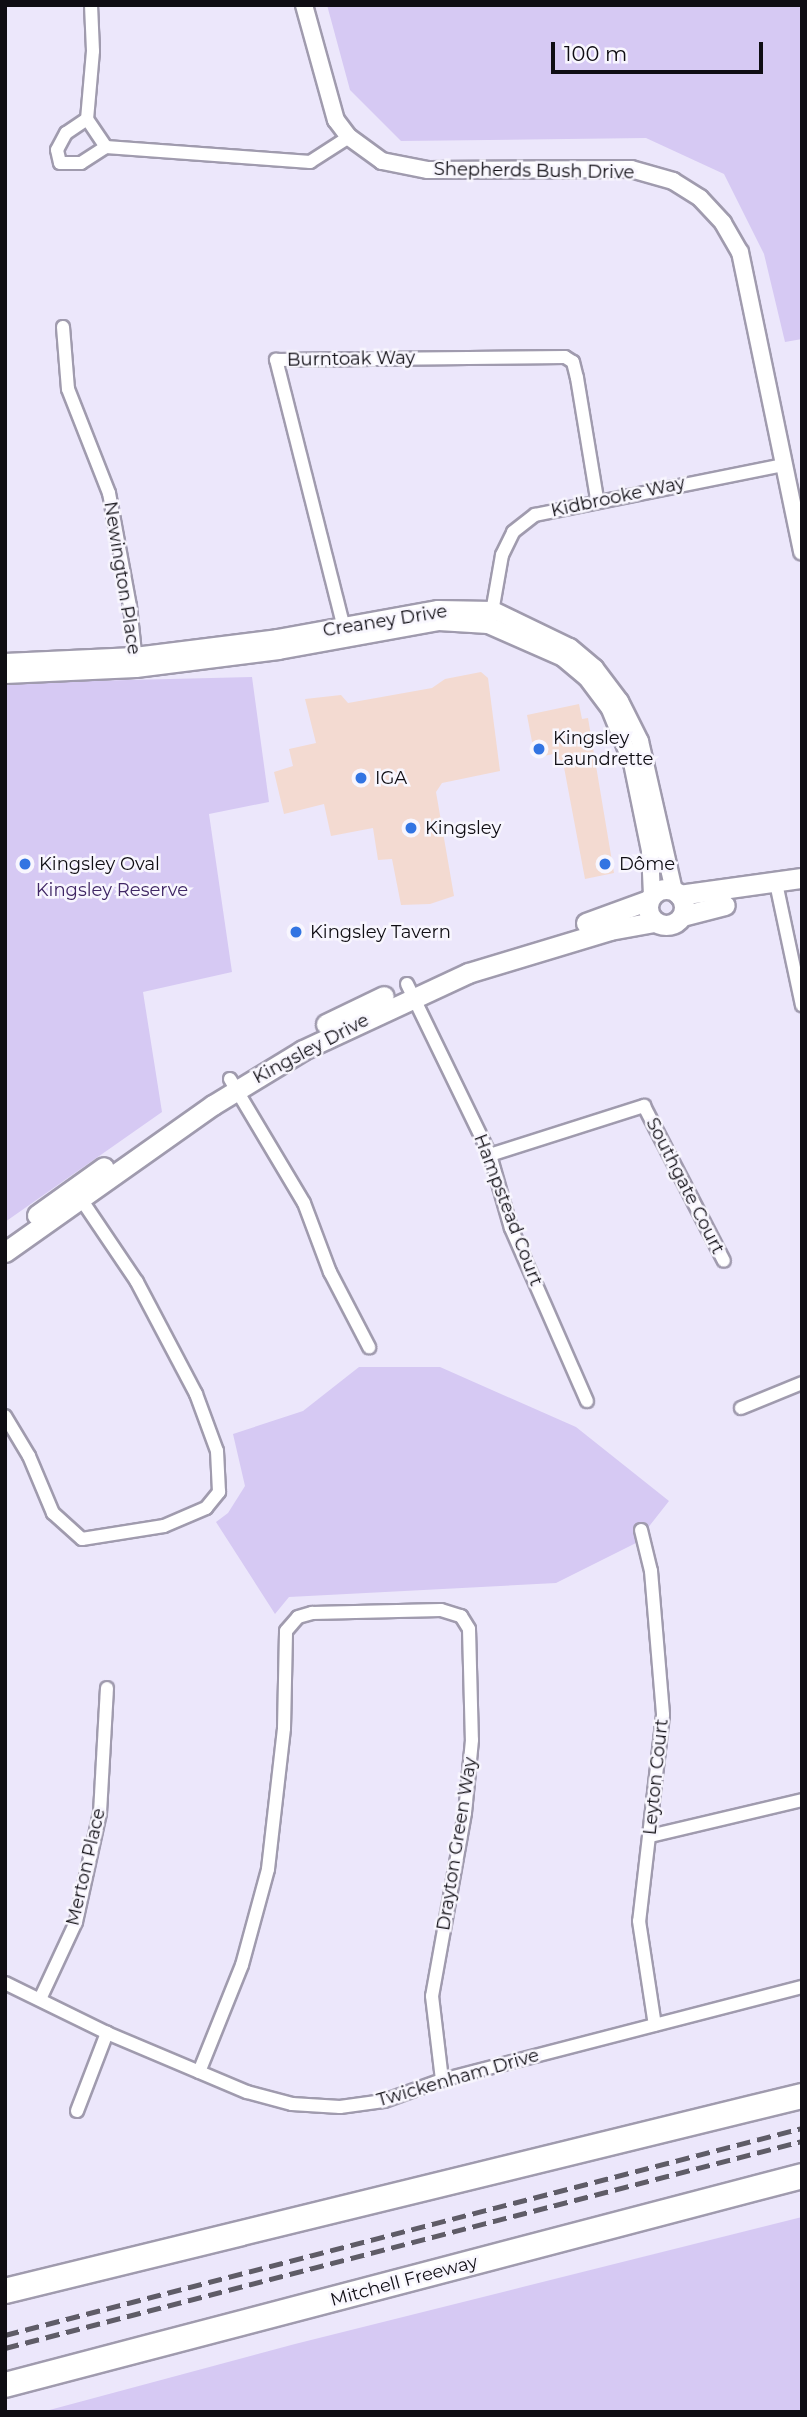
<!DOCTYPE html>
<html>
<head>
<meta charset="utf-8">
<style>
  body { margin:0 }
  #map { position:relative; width:807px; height:2417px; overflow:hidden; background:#ece7fb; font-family:Montserrat,sans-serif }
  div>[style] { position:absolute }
  .commercial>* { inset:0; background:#f3dad1 }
  .green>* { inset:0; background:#d6c9f3 }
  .roads { filter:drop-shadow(2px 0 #a09bae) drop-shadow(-2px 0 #a09bae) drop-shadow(0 2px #a09bae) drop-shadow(0 -2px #a09bae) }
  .minor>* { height:12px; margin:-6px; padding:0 6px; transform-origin:6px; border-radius:6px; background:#fff }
  .tertiary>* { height:16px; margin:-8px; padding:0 8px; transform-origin:8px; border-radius:8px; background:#fff }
  .secondary>* { height:19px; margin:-9.5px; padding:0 9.5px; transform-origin:9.5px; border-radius:9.5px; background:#fff }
  .secondary>.ring { margin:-9.5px; padding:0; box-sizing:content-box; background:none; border:19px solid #fff; border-radius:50% }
  .motorway>* { height:24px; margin:-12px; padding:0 12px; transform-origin:12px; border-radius:12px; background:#fff }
  .rail>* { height:4.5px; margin-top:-2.25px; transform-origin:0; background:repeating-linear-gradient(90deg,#5f5c67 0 14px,transparent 0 21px) }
  .dots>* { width:19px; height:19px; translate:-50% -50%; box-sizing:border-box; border:4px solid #f8f6fe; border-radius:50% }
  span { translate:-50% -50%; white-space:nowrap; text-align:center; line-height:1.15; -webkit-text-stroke:5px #f8f6fe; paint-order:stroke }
  .street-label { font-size:18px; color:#0f0d13 }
  .poi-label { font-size:18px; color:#0f0d13 }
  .left { translate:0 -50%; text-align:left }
  .park-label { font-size:18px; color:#3f2664 }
  .frame { position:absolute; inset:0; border:7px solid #0f0d13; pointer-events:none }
  .scale { position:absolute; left:551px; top:42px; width:212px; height:32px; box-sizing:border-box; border:4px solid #0f0d13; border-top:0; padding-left:9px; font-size:21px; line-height:24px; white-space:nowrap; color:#0f0d13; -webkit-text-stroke:5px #f8f6fe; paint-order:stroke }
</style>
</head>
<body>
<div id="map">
  <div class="commercial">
    <i style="clip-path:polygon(481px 672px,488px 678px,500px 771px,442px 783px,436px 792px,454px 896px,430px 904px,401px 905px,392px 859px,378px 860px,373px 828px,331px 836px,324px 804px,284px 814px,274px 772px,293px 766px,289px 749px,316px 743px,305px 699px,341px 695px,348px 703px,432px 688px,445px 679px)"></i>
    <i style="clip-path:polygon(579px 704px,582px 719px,588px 718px,614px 873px,585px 879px,563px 762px,553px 754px,535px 758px,527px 715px)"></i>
  </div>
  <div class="green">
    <i style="clip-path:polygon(327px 5px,802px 5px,802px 339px,785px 342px,764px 254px,724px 174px,646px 138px,401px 141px,350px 90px)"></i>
    <i style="clip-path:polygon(252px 677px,269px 802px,209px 814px,232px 972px,143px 992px,162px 1112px,5px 1222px,5px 683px)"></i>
    <i style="clip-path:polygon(359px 1367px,440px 1367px,576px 1427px,669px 1501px,636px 1543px,556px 1583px,289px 1597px,275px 1614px,216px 1522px,228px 1513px,245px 1486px,233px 1434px,303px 1411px)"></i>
    <i style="clip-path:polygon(802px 2217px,802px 2412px,42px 2412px,295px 2344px)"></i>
  </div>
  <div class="roads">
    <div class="minor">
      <i style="left:91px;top:5px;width:46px;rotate:87.5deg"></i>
      <i style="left:93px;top:51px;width:68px;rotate:95deg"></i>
      <i style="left:87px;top:119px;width:34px;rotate:56deg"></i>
      <i style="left:106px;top:147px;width:205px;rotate:4.2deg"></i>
      <i style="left:310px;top:162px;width:46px;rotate:-32.7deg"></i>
      <i style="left:87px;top:119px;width:25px;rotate:146deg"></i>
      <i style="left:66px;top:133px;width:19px;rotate:118deg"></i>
      <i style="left:57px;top:150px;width:13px;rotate:77deg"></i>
      <i style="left:60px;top:163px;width:21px"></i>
      <i style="left:81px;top:163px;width:30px;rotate:-33deg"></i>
      <i style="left:63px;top:327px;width:62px;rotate:85.4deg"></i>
      <i style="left:68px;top:389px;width:112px;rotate:68.5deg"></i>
      <i style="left:109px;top:493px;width:115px;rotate:79.5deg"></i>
      <i style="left:130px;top:606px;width:56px;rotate:83.9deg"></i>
      <i style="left:491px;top:618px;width:64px;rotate:-80.1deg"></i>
      <i style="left:502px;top:555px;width:25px;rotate:-64deg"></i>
      <i style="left:513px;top:532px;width:28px;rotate:-38deg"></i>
      <i style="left:535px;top:515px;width:253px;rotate:-11.4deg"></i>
      <i style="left:345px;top:632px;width:281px;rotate:-104.2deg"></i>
      <i style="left:276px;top:360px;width:289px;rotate:-0.6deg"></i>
      <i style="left:565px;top:357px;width:9px;rotate:32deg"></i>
      <i style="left:573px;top:362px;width:16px;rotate:76deg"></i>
      <i style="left:577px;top:378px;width:123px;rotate:80.6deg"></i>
      <i style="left:776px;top:883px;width:125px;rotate:78deg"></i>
      <i style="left:407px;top:984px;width:190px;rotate:64.1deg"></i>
      <i style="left:490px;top:1155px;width:76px;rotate:74deg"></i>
      <i style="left:511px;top:1228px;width:189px;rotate:66.3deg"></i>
      <i style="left:230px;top:1079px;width:144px;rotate:59.2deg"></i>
      <i style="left:304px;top:1203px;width:74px;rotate:69.4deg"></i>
      <i style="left:330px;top:1272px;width:85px;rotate:62.5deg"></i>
      <i style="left:490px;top:1155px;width:162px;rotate:-17.7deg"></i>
      <i style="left:644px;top:1106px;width:174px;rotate:62.7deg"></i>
      <i style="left:741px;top:1408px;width:66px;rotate:-22.3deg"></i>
      <i style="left:5px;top:1416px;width:47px;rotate:59deg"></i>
      <i style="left:29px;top:1456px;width:62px;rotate:67.2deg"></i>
      <i style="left:53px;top:1513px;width:39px;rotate:42deg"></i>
      <i style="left:82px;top:1539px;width:83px;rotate:-9deg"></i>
      <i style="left:164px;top:1526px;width:46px;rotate:-23.2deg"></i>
      <i style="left:206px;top:1508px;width:21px;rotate:-51deg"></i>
      <i style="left:219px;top:1492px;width:41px;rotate:-92.8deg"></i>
      <i style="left:217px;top:1451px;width:61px;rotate:-110.2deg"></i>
      <i style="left:196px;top:1394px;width:127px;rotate:-117.8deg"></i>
      <i style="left:137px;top:1282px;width:107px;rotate:-124deg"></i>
      <i style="left:641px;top:1530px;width:42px;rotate:76.3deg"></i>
      <i style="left:651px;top:1571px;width:144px;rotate:85.2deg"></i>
      <i style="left:663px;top:1715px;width:207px;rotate:96.6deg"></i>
      <i style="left:639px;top:1921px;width:105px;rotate:81.3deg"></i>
      <i style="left:650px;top:1836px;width:156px;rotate:-13.3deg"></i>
      <i style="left:5px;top:1983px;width:114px;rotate:26.1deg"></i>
      <i style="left:107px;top:2033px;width:152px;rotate:22.9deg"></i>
      <i style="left:247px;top:2092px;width:47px;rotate:14.9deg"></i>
      <i style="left:292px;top:2104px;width:48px;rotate:3.6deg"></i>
      <i style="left:340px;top:2107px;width:44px;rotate:-7.8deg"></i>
      <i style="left:384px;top:2101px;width:62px;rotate:-19.9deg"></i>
      <i style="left:442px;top:2080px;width:372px;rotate:-14.5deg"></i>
      <i style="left:41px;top:1997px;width:83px;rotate:-65deg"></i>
      <i style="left:76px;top:1922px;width:112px;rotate:-77.6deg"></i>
      <i style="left:100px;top:1813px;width:125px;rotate:-86.8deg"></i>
      <i style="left:199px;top:2072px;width:115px;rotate:-68.1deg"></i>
      <i style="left:242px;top:1965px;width:99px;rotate:-74.8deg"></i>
      <i style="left:268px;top:1869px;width:142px;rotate:-83.5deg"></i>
      <i style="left:284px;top:1728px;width:97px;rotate:-88.8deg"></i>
      <i style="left:286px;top:1631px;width:18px;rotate:-49deg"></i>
      <i style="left:298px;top:1617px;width:15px;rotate:-16deg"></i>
      <i style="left:312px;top:1613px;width:129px;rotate:-1.3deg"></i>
      <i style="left:441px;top:1610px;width:21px;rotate:17deg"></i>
      <i style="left:461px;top:1616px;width:15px;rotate:58deg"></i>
      <i style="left:469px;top:1629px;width:111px;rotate:88.5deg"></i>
      <i style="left:472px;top:1740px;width:73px;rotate:95.5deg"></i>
      <i style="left:465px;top:1813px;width:186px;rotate:100.2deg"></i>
      <i style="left:432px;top:1996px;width:85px;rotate:83.2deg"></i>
      <i style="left:77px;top:2111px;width:84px;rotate:-69deg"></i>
    </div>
    <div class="tertiary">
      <i style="left:304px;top:5px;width:119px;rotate:74.5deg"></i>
      <i style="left:336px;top:120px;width:21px;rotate:53deg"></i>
      <i style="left:349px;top:137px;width:41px;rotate:36deg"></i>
      <i style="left:382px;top:161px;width:47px;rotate:11.1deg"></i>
      <i style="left:428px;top:170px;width:203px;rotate:-0.3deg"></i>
      <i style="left:631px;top:169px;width:44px;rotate:15.9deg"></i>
      <i style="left:673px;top:181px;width:32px;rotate:32deg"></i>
      <i style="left:700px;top:198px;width:34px;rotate:47deg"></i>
      <i style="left:723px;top:223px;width:34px;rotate:60deg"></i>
      <i style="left:740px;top:252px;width:306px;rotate:78.3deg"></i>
      <i style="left:5px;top:662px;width:130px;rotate:-2.6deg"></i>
      <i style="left:135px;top:656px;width:143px;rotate:-7.2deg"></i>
      <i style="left:277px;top:638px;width:164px;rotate:-10.2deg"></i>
      <i style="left:438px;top:609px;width:55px;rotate:1deg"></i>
      <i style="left:493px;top:610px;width:85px;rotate:25.7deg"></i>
      <i style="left:570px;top:647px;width:33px;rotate:40deg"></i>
      <i style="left:595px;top:668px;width:41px;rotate:52.9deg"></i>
      <i style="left:620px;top:701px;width:45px;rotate:63.4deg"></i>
      <i style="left:640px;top:741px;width:154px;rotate:77.2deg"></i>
      <i style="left:5px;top:675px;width:131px;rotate:-2.6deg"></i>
      <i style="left:136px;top:669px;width:144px;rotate:-7.2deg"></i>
      <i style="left:279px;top:651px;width:163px;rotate:-10.3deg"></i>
      <i style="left:439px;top:622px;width:49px;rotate:3.5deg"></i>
      <i style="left:488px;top:625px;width:82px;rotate:23.7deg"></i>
      <i style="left:563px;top:658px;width:30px;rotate:40deg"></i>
      <i style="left:586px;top:677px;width:38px;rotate:53deg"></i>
      <i style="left:609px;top:707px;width:61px;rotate:67.7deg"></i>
      <i style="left:632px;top:763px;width:90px;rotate:78.4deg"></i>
      <i style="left:650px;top:851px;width:44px;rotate:87.4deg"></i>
    </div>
    <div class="secondary">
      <i class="ring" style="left:648px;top:889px;width:17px;height:17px"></i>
      <i style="left:679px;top:895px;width:124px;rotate:-7.9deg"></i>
      <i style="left:682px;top:916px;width:44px;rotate:-14.3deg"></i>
      <i style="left:586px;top:923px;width:67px;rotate:-20.1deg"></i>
      <i style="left:326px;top:1024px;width:64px;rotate:-25.8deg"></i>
      <i style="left:37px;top:1215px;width:82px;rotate:-35.6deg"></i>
      <i style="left:5px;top:1252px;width:255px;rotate:-35.3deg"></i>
      <i style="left:213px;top:1105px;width:105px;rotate:-31.4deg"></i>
      <i style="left:303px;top:1050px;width:182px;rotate:-25deg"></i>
      <i style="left:468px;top:973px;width:148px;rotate:-16.8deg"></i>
      <i style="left:610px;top:930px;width:45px;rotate:-10.3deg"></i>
    </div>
    <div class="motorway">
      <i style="left:5px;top:2291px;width:821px;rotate:-13.75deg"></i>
      <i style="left:5px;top:2385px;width:824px;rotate:-14.69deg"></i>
    </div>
  </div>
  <div class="rail">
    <i style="left:5px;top:2335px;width:823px;rotate:-14.56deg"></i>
    <i style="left:5px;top:2348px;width:823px;rotate:-14.56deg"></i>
  </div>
  <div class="dots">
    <i style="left:539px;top:749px;background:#3274e2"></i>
    <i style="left:361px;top:778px;background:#3274e2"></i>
    <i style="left:411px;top:828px;background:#3274e2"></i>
    <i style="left:25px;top:864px;background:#3274e2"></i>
    <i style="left:605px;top:864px;background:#3274e2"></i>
    <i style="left:296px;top:932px;background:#3274e2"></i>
  </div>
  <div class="street-label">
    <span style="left:534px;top:171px;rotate:1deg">Shepherds Bush Drive</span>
    <span style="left:351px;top:359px;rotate:-1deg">Burntoak Way</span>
    <span style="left:618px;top:497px;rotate:-12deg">Kidbrooke Way</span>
    <span style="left:122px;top:578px;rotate:81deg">Newington Place</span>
    <span style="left:385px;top:621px;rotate:-9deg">Creaney Drive</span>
    <span style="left:311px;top:1049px;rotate:-28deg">Kingsley Drive</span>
    <span style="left:685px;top:1186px;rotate:63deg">Southgate Court</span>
    <span style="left:508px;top:1210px;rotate:69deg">Hampstead Court</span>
    <span style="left:656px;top:1777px;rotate:-84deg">Leyton Court</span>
    <span style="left:457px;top:1844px;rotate:-81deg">Drayton Green Way</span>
    <span style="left:86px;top:1867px;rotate:-77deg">Merton Place</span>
    <span style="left:458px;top:2078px;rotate:-16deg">Twickenham Drive</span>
    <span style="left:404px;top:2281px;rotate:-15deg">Mitchell Freeway</span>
  </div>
  <div class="poi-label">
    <span class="left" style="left:553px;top:749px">Kingsley<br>Laundrette</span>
    <span class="left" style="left:375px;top:778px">IGA</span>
    <span class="left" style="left:425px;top:828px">Kingsley</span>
    <span class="left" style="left:39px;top:864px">Kingsley Oval</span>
    <span class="left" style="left:619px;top:864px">Dôme</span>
    <span class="left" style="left:310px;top:932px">Kingsley Tavern</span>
  </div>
  <div class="park-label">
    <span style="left:112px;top:890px">Kingsley Reserve</span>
  </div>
  <div class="frame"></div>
  <div class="scale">100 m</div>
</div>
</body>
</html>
